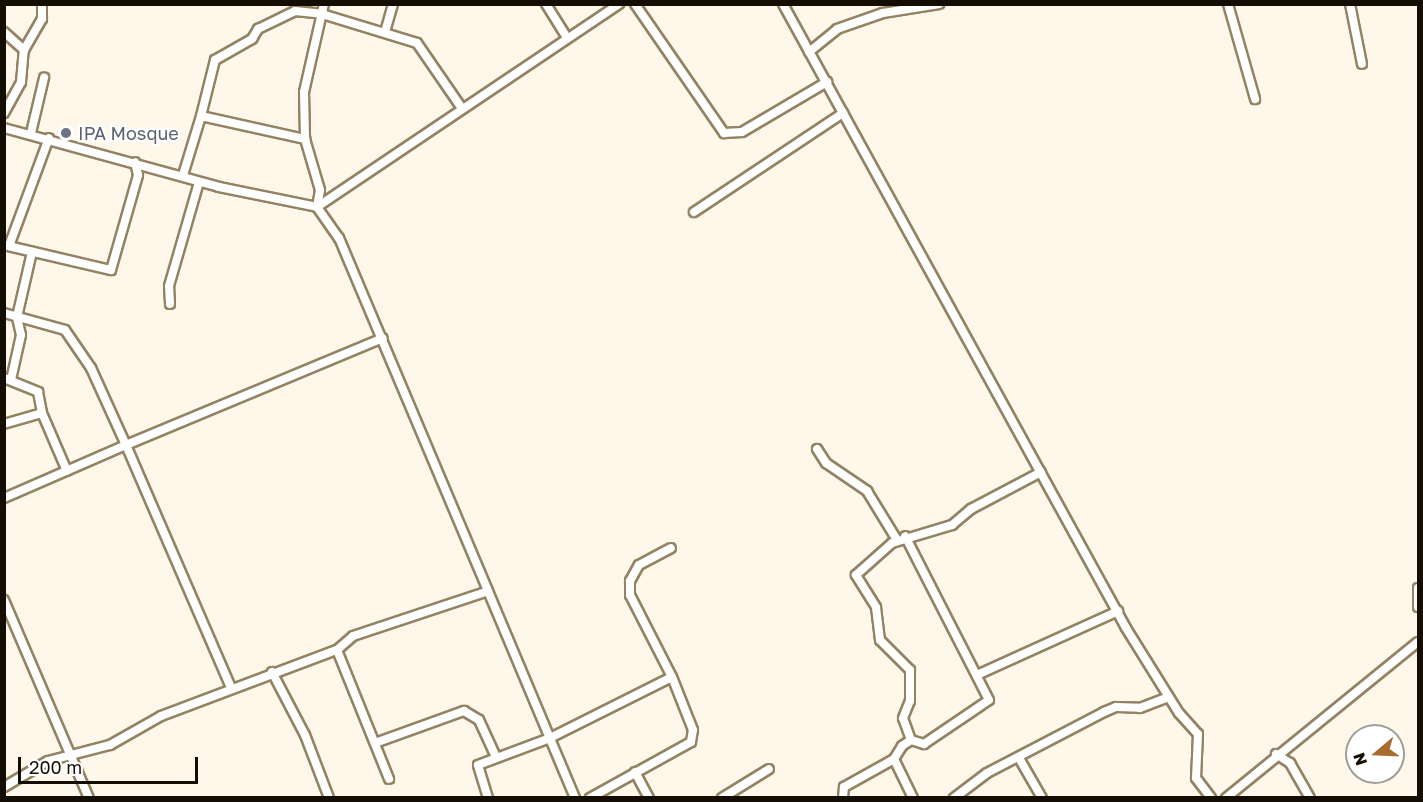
<!DOCTYPE html>
<html>
<head>
<meta charset="utf-8">
<style>
  body { margin:0 }
  #map { position:relative; width:1423px; height:802px; overflow:hidden; background:#fff8ea; font-family:"Golos Text",sans-serif }
  div>[style] { position:absolute }
  .roads { filter:drop-shadow(2px 0 #948363) drop-shadow(-2px 0 #948363) drop-shadow(0 2px #948363) drop-shadow(0 -2px #948363) }
  .minor>* { height:8px; margin:-4px; padding:0 4px; transform-origin:4px; border-radius:4px; background:#fff }
  .dots>* { width:16px; height:16px; translate:-50% -50%; box-sizing:border-box; border:3px solid #fff; border-radius:50% }
  span { translate:-50% -50%; white-space:nowrap; text-align:center; line-height:1.15; -webkit-text-stroke:4.5px #fff; paint-order:stroke }
  .worship-label { font-size:18px; color:#5b616d }
  .left { translate:0 -50%; text-align:left }
  .frame { position:absolute; inset:0; border:6px solid #140d03; pointer-events:none }
  .north { position:absolute; left:1345px; top:724px; width:60px; height:60px; box-sizing:border-box; background:#fff; border:2px solid #a19e9a; border-radius:50%; rotate:251deg; font-size:16px; font-weight:700; line-height:24px; text-align:center; color:#140d03 }
  .north::after { content:''; display:block; margin:auto; width:21px; height:27px; background:#a96c30; clip-path:polygon(50% 0,100% 100%,50% 72%,0 100%) }
  .scale { position:absolute; left:18px; top:757px; width:180px; height:27px; box-sizing:border-box; border:3px solid #140d03; border-top:0; padding-left:8px; font-size:18px; line-height:21px; white-space:nowrap; color:#140d03; -webkit-text-stroke:4px #fff; paint-order:stroke }
</style>
</head>
<body>
<div id="map">
  <div class="roads">
    <div class="minor">
      <i style="left:546px;top:4px;width:39px;rotate:58deg"></i>
      <i style="left:635px;top:4px;width:157px;rotate:55.4deg"></i>
      <i style="left:724px;top:133px;width:18px;rotate:-3deg"></i>
      <i style="left:742px;top:132px;width:99px;rotate:-30.5deg"></i>
      <i style="left:783px;top:4px;width:712px;rotate:61.2deg"></i>
      <i style="left:1126px;top:628px;width:100px;rotate:58.1deg"></i>
      <i style="left:1179px;top:713px;width:28px;rotate:48deg"></i>
      <i style="left:1198px;top:734px;width:44px;rotate:92.6deg"></i>
      <i style="left:1196px;top:778px;width:25px;rotate:53deg"></i>
      <i style="left:1228px;top:4px;width:99px;rotate:74.1deg"></i>
      <i style="left:1350px;top:4px;width:61px;rotate:78.7deg"></i>
      <i style="left:4px;top:32px;width:27px;rotate:42deg"></i>
      <i style="left:385px;top:32px;width:29px;rotate:-74deg"></i>
      <i style="left:809px;top:52px;width:36px;rotate:-39deg"></i>
      <i style="left:837px;top:29px;width:49px;rotate:-19.2deg"></i>
      <i style="left:883px;top:13px;width:57px;rotate:-9.1deg"></i>
      <i style="left:4px;top:113px;width:35px;rotate:-61deg"></i>
      <i style="left:21px;top:82px;width:32px;rotate:-85deg"></i>
      <i style="left:24px;top:50px;width:36px;rotate:-60deg"></i>
      <i style="left:42px;top:19px;width:15px;rotate:-90deg"></i>
      <i style="left:201px;top:116px;width:58px;rotate:-76deg"></i>
      <i style="left:215px;top:60px;width:43px;rotate:-29.6deg"></i>
      <i style="left:252px;top:39px;width:12px;rotate:-59deg"></i>
      <i style="left:258px;top:29px;width:41px;rotate:-25.9deg"></i>
      <i style="left:295px;top:11px;width:27px;rotate:6deg"></i>
      <i style="left:322px;top:14px;width:99px;rotate:17deg"></i>
      <i style="left:417px;top:43px;width:78px;rotate:55.5deg"></i>
      <i style="left:4px;top:128px;width:223px;rotate:15.3deg"></i>
      <i style="left:219px;top:187px;width:100px;rotate:11.5deg"></i>
      <i style="left:317px;top:207px;width:38px;rotate:55deg"></i>
      <i style="left:339px;top:238px;width:383px;rotate:67.1deg"></i>
      <i style="left:31px;top:133px;width:57px;rotate:-76.7deg"></i>
      <i style="left:183px;top:175px;width:62px;rotate:-73deg"></i>
      <i style="left:201px;top:116px;width:107px;rotate:12.5deg"></i>
      <i style="left:317px;top:207px;width:364px;rotate:-33.9deg"></i>
      <i style="left:317px;top:207px;width:17px;rotate:-80deg"></i>
      <i style="left:320px;top:190px;width:53px;rotate:-106.4deg"></i>
      <i style="left:305px;top:139px;width:47px;rotate:-91.2deg"></i>
      <i style="left:304px;top:92px;width:90px;rotate:-77.2deg"></i>
      <i style="left:694px;top:212px;width:179px;rotate:-33.6deg"></i>
      <i style="left:4px;top:245px;width:110px;rotate:13.2deg"></i>
      <i style="left:111px;top:270px;width:99px;rotate:-74.1deg"></i>
      <i style="left:138px;top:175px;width:13px;rotate:-103deg"></i>
      <i style="left:9px;top:246px;width:115px;rotate:-69.7deg"></i>
      <i style="left:170px;top:304px;width:18px;rotate:-93deg"></i>
      <i style="left:169px;top:286px;width:108px;rotate:-73.9deg"></i>
      <i style="left:4px;top:313px;width:63px;rotate:15.6deg"></i>
      <i style="left:65px;top:330px;width:46px;rotate:55.6deg"></i>
      <i style="left:91px;top:368px;width:85px;rotate:65.6deg"></i>
      <i style="left:126px;top:445px;width:278px;rotate:-22.6deg"></i>
      <i style="left:4px;top:378px;width:37px;rotate:22deg"></i>
      <i style="left:38px;top:392px;width:21px;rotate:79deg"></i>
      <i style="left:42px;top:413px;width:40px;rotate:164deg"></i>
      <i style="left:11px;top:380px;width:46px;rotate:-77.5deg"></i>
      <i style="left:21px;top:335px;width:18px;rotate:-103deg"></i>
      <i style="left:17px;top:317px;width:67px;rotate:-77deg"></i>
      <i style="left:42px;top:413px;width:63px;rotate:66.7deg"></i>
      <i style="left:817px;top:449px;width:17px;rotate:57deg"></i>
      <i style="left:826px;top:463px;width:50px;rotate:34.3deg"></i>
      <i style="left:867px;top:491px;width:57px;rotate:58.5deg"></i>
      <i style="left:4px;top:498px;width:133px;rotate:-23.5deg"></i>
      <i style="left:126px;top:445px;width:265px;rotate:66.6deg"></i>
      <i style="left:1418px;top:588px;width:19px;rotate:90deg"></i>
      <i style="left:4px;top:600px;width:215px;rotate:66.8deg"></i>
      <i style="left:337px;top:650px;width:139px;rotate:68deg"></i>
      <i style="left:272px;top:672px;width:71px;rotate:62.4deg"></i>
      <i style="left:305px;top:735px;width:67px;rotate:69.1deg"></i>
      <i style="left:977px;top:675px;width:155px;rotate:-24.4deg"></i>
      <i style="left:911px;top:740px;width:23px;rotate:-110deg"></i>
      <i style="left:903px;top:718px;width:18px;rotate:-68deg"></i>
      <i style="left:910px;top:701px;width:31px;rotate:-90deg"></i>
      <i style="left:910px;top:670px;width:42px;rotate:-135deg"></i>
      <i style="left:880px;top:640px;width:33px;rotate:-97deg"></i>
      <i style="left:876px;top:607px;width:38px;rotate:-122deg"></i>
      <i style="left:856px;top:575px;width:48px;rotate:-41.6deg"></i>
      <i style="left:892px;top:543px;width:63px;rotate:-16.7deg"></i>
      <i style="left:952px;top:525px;width:25px;rotate:-40deg"></i>
      <i style="left:971px;top:509px;width:79px;rotate:-27.9deg"></i>
      <i style="left:375px;top:743px;width:95px;rotate:-19.8deg"></i>
      <i style="left:464px;top:711px;width:17px;rotate:31deg"></i>
      <i style="left:479px;top:720px;width:41px;rotate:65.3deg"></i>
      <i style="left:1276px;top:754px;width:17px;rotate:33deg"></i>
      <i style="left:1290px;top:763px;width:40px;rotate:60.3deg"></i>
      <i style="left:1019px;top:758px;width:46px;rotate:60.1deg"></i>
      <i style="left:894px;top:759px;width:43px;rotate:64deg"></i>
      <i style="left:635px;top:772px;width:30px;rotate:62deg"></i>
      <i style="left:4px;top:787px;width:51px;rotate:-30.6deg"></i>
      <i style="left:48px;top:761px;width:64px;rotate:-14.5deg"></i>
      <i style="left:110px;top:745px;width:59px;rotate:-29.6deg"></i>
      <i style="left:161px;top:716px;width:188px;rotate:-20.6deg"></i>
      <i style="left:337px;top:650px;width:21px;rotate:-41deg"></i>
      <i style="left:353px;top:636px;width:142px;rotate:-18.4deg"></i>
      <i style="left:488px;top:591px;width:225px;rotate:67.2deg"></i>
      <i style="left:488px;top:798px;width:34px;rotate:-107deg"></i>
      <i style="left:478px;top:765px;width:77px;rotate:-20.6deg"></i>
      <i style="left:550px;top:738px;width:136px;rotate:-26.6deg"></i>
      <i style="left:672px;top:677px;width:92px;rotate:-117.1deg"></i>
      <i style="left:630px;top:595px;width:14px;rotate:-90deg"></i>
      <i style="left:630px;top:581px;width:18px;rotate:-61deg"></i>
      <i style="left:639px;top:565px;width:36px;rotate:-28deg"></i>
      <i style="left:590px;top:798px;width:115px;rotate:-29deg"></i>
      <i style="left:691px;top:742px;width:12px;rotate:-81deg"></i>
      <i style="left:693px;top:730px;width:57px;rotate:-111.6deg"></i>
      <i style="left:722px;top:798px;width:55px;rotate:-31.7deg"></i>
      <i style="left:843px;top:798px;width:11px;rotate:-85deg"></i>
      <i style="left:844px;top:787px;width:57px;rotate:-29.2deg"></i>
      <i style="left:894px;top:759px;width:15px;rotate:-58deg"></i>
      <i style="left:902px;top:746px;width:11px;rotate:-34deg"></i>
      <i style="left:911px;top:740px;width:14px;rotate:17deg"></i>
      <i style="left:924px;top:744px;width:78px;rotate:-34.1deg"></i>
      <i style="left:989px;top:700px;width:184px;rotate:-117.1deg"></i>
      <i style="left:954px;top:798px;width:41px;rotate:-37.1deg"></i>
      <i style="left:987px;top:773px;width:132px;rotate:-27.5deg"></i>
      <i style="left:1104px;top:712px;width:13px;rotate:-23deg"></i>
      <i style="left:1116px;top:707px;width:24px;rotate:2deg"></i>
      <i style="left:1140px;top:708px;width:30px;rotate:-21deg"></i>
      <i style="left:1226px;top:798px;width:247px;rotate:-39.1deg"></i>
    </div>
  </div>
  <div class="dots">
    <i style="left:66px;top:133px;background:#6b7280"></i>
  </div>
  <div class="worship-label">
    <span class="left" style="left:78px;top:133px">IPA Mosque</span>
  </div>
  <div class="frame"></div>
  <div class="north">N</div>
  <div class="scale">200 m</div>
</div>
</body>
</html>
